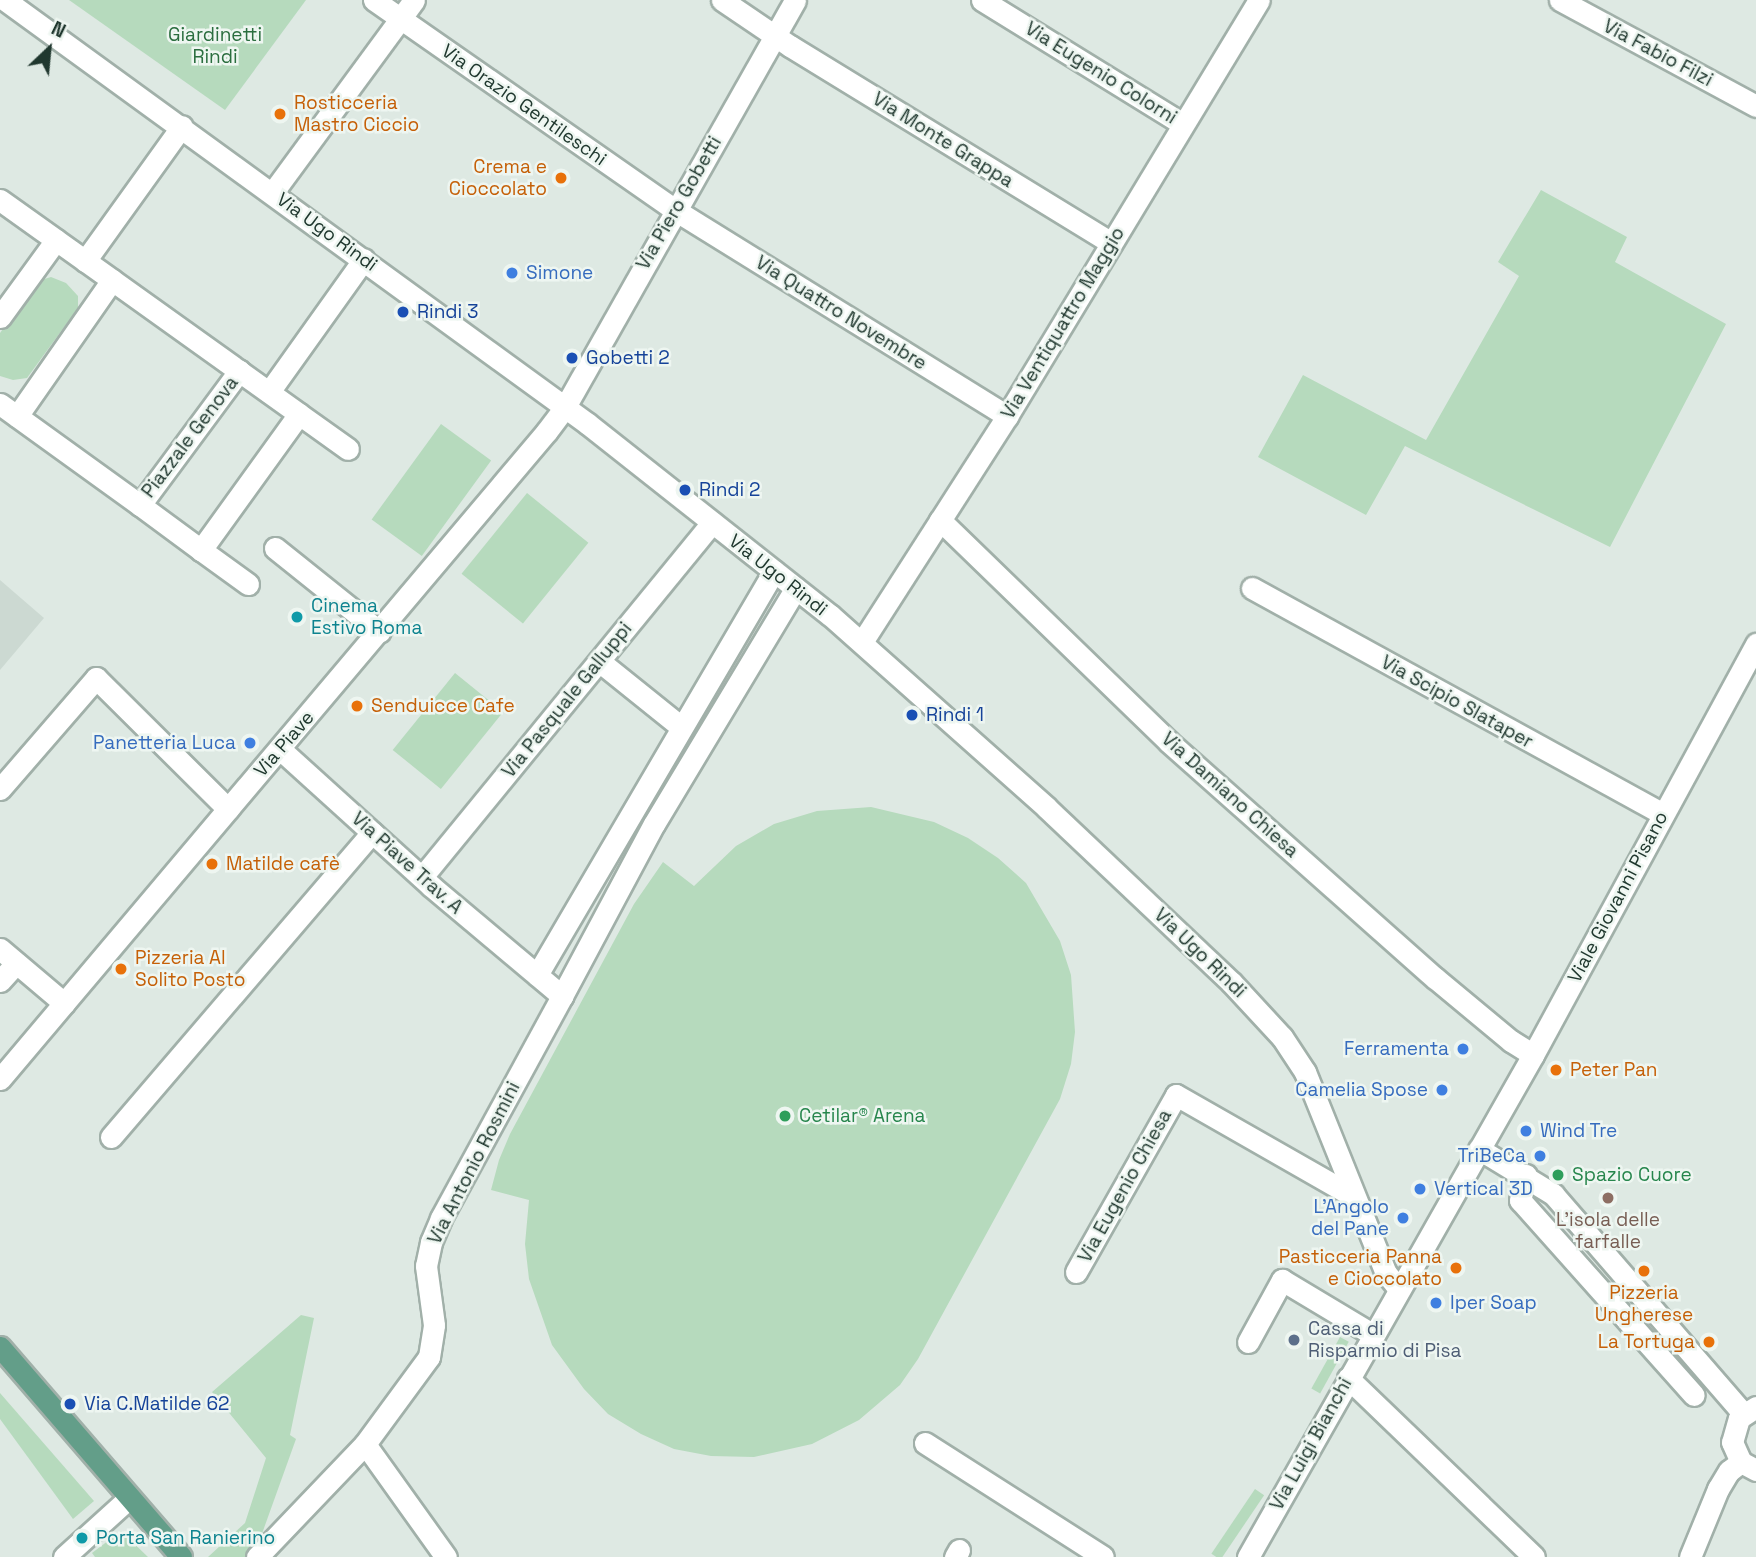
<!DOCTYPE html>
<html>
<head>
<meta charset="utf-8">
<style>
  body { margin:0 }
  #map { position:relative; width:1756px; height:1557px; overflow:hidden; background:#dee9e3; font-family:"Space Grotesk",sans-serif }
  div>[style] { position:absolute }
  .built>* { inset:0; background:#ccd9d2 }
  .green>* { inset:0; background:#b6dabd; transform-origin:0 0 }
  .roads { filter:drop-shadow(2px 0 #a1b0a9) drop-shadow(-2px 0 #a1b0a9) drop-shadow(0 2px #a1b0a9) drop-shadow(0 -2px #a1b0a9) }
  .minor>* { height:21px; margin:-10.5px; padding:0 10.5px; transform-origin:10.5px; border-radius:10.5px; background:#fff }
  .major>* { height:21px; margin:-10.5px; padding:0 10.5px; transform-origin:10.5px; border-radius:10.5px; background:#639e89 }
  .dots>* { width:19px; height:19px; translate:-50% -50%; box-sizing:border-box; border:4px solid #eef6f1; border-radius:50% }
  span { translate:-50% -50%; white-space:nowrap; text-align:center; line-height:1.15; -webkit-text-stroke:5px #eef6f1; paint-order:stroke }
  .park-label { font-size:19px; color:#2b6e3f }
  .street-label { font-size:19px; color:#20382f }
  .food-label { font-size:19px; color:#c56008 }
  .left { translate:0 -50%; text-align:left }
  .right { translate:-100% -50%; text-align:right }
  .shop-label { font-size:19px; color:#366cbe }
  .transit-label { font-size:19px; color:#164399 }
  .culture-label { font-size:19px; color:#0d838f }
  .leisure-label { font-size:19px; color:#27864d }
  .education-label { font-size:19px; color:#785e54 }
  .service-label { font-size:19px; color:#4e5e75 }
  .north { position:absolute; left:14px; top:14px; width:70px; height:70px; -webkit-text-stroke:5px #eef6f1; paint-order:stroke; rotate:26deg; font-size:19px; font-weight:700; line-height:28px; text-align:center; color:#20382f }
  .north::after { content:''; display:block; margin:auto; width:24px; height:32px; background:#20382f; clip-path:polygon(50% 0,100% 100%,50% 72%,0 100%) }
</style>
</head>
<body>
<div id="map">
  <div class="built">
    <i style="clip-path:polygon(0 580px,44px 618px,0 670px)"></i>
  </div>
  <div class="green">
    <i style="clip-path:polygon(69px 0,306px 0,225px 110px)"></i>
    <i style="clip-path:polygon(1541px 190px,1627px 237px,1615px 262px,1726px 324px,1610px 547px,1405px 446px,1366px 515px,1258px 457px,1303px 375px,1426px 440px,1519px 276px,1498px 262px)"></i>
    <i style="clip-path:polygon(51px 277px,66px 283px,78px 296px,78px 308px,27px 378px,13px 380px,0 376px,0 333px,38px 281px)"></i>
    <i style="left:441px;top:424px;width:62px;height:118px;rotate:36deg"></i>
    <i style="left:527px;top:493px;width:79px;height:104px;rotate:39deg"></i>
    <i style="left:455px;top:673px;width:62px;height:99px;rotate:39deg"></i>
    <i style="clip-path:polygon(871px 807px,934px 822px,968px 838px,998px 858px,1026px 883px,1060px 941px,1071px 975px,1075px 1032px,1071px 1064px,1060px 1099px,918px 1359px,900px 1385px,859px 1420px,812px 1444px,754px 1457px,711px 1456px,674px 1449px,641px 1434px,608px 1414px,584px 1389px,552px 1345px,529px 1279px,525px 1244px,529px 1200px,491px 1190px,499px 1160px,510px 1134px,634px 904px,663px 862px,694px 886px,736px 846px,774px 824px,817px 811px)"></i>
    <i style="clip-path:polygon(301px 1315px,314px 1318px,290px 1435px,296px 1439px,259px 1542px,245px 1557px,208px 1557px,245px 1523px,266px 1458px,212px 1392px)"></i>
    <i style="left:1340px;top:1337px;width:10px;height:59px;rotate:29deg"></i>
    <i style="clip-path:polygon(0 1393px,94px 1501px,73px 1519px,0 1419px)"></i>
    <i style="left:1255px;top:1489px;width:11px;height:78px;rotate:34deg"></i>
    <i style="clip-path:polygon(121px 1531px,148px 1557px,95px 1557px,92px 1553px)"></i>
  </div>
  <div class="roads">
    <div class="minor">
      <i style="left:5px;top:0;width:721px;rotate:36.03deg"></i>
      <i style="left:588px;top:424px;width:308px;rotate:38.3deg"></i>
      <i style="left:830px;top:615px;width:290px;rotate:41.6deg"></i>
      <i style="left:1047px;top:808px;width:253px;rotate:43.4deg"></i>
      <i style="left:1231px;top:982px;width:75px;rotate:47.2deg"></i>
      <i style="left:1282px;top:1037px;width:42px;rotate:56.7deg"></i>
      <i style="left:1305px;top:1072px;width:217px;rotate:68.1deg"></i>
      <i style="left:1386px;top:1273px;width:21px;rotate:51deg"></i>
      <i style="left:374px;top:0;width:367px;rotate:34.9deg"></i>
      <i style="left:675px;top:210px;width:391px;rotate:31.8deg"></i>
      <i style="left:722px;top:0;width:82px;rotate:34.1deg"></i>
      <i style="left:790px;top:46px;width:377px;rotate:31.5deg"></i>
      <i style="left:982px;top:0;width:236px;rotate:31.7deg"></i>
      <i style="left:1560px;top:0;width:223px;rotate:28.4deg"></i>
      <i style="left:273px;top:192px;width:238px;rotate:-53.7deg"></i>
      <i style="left:0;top:200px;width:69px;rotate:35.5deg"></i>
      <i style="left:85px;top:261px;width:166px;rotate:-54.3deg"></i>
      <i style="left:112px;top:280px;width:156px;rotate:35.6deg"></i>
      <i style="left:239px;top:371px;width:74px;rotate:35.6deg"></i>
      <i style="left:299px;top:414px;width:168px;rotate:125.8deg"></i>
      <i style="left:201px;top:550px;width:76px;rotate:-143.6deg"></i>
      <i style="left:140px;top:505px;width:167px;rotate:-53.5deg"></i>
      <i style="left:0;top:317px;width:95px;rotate:-54deg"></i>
      <i style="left:56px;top:240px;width:69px;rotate:35.5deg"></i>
      <i style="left:112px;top:280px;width:166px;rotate:124.9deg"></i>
      <i style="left:269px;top:392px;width:163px;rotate:-54.5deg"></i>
      <i style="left:0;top:404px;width:173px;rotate:35.8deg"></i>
      <i style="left:299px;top:414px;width:60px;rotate:35.5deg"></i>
      <i style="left:940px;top:520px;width:319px;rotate:44.1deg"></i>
      <i style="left:1169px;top:742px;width:356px;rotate:41.6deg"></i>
      <i style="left:1435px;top:978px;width:99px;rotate:39.7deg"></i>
      <i style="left:1511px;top:1041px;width:26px;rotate:32deg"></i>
      <i style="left:275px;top:548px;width:134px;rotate:38.7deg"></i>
      <i style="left:201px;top:550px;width:58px;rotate:35.9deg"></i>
      <i style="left:774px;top:571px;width:468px;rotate:120.4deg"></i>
      <i style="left:537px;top:975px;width:33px;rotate:40deg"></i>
      <i style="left:562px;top:996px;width:195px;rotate:-61.9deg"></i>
      <i style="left:654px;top:824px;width:275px;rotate:-59deg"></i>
      <i style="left:1252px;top:588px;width:469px;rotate:28.8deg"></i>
      <i style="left:862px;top:642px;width:269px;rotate:-57.3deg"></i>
      <i style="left:1007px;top:416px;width:486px;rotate:-58.8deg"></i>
      <i style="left:599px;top:661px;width:105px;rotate:38.8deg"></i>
      <i style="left:280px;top:749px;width:204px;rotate:42.2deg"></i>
      <i style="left:431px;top:886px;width:138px;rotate:40deg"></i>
      <i style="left:0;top:789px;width:147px;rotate:-49.1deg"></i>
      <i style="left:96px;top:678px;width:186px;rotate:44.8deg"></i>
      <i style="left:422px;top:877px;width:458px;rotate:-50.7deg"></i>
      <i style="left:0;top:949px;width:84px;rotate:40.2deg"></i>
      <i style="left:0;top:981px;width:24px;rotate:-48deg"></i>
      <i style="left:0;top:1079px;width:848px;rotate:-49.83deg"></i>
      <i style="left:547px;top:431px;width:30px;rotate:-53deg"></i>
      <i style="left:565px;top:407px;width:467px;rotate:-60.5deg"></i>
      <i style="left:111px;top:1137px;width:401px;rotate:-49.4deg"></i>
      <i style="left:1479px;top:1149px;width:87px;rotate:31.3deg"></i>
      <i style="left:1553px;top:1194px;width:290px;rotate:49.1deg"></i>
      <i style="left:1526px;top:1175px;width:26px;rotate:103deg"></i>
      <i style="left:1520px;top:1200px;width:261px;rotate:48.3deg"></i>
      <i style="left:1076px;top:1272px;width:203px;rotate:-60.5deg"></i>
      <i style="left:1176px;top:1095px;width:204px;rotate:29.7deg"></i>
      <i style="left:1248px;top:1342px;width:71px;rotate:-61.3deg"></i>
      <i style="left:1282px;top:1280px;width:105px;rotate:31deg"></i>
      <i style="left:1348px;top:1378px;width:258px;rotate:43.9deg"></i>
      <i style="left:1756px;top:1407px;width:20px;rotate:147deg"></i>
      <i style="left:1739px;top:1418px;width:25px;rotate:106deg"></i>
      <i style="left:1732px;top:1442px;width:22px;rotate:66deg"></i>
      <i style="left:1741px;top:1462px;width:17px;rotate:28deg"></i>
      <i style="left:925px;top:1443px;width:211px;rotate:32.6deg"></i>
      <i style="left:365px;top:1444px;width:139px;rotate:54.4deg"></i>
      <i style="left:64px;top:1557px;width:86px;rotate:-42.2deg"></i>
      <i style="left:257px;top:1557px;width:156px;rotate:-46.3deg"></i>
      <i style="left:365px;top:1444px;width:108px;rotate:-53.7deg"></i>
      <i style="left:429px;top:1357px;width:32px;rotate:-81deg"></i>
      <i style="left:434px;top:1325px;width:60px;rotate:-97.7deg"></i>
      <i style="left:426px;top:1266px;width:25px;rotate:-78deg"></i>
      <i style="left:431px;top:1242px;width:26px;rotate:-67deg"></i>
      <i style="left:441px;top:1218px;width:253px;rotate:-61.4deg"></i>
      <i style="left:955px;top:1557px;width:8px;rotate:-60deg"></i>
      <i style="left:1248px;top:1557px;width:577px;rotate:-60.42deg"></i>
      <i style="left:1533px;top:1055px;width:468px;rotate:-61.5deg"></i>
      <i style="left:1690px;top:1557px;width:74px;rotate:-67.6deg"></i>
      <i style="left:1718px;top:1489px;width:21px;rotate:-59deg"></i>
      <i style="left:1729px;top:1471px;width:15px;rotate:-37deg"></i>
    </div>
    <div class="major">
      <i style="left:0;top:1347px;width:277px;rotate:49.2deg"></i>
    </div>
  </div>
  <div class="dots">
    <i style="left:280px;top:114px;background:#e8710a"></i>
    <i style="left:561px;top:178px;background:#e8710a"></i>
    <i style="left:512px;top:273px;background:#3f7fe0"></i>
    <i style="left:403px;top:312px;background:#1a4fb4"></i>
    <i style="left:572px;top:358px;background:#1a4fb4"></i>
    <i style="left:685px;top:490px;background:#1a4fb4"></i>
    <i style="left:297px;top:617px;background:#0f9aa8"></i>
    <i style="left:357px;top:706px;background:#e8710a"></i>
    <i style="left:912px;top:715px;background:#1a4fb4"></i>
    <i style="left:250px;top:743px;background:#3f7fe0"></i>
    <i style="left:212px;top:864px;background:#e8710a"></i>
    <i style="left:121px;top:969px;background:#e8710a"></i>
    <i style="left:1463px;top:1049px;background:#3f7fe0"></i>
    <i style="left:1556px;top:1070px;background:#e8710a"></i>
    <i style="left:1442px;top:1090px;background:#3f7fe0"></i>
    <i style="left:785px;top:1116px;background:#2e9e5b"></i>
    <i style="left:1526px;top:1131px;background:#3f7fe0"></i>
    <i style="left:1540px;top:1156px;background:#3f7fe0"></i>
    <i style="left:1558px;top:1175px;background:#2e9e5b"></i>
    <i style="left:1420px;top:1189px;background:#3f7fe0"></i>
    <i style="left:1608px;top:1198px;background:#8d6e63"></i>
    <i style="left:1403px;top:1218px;background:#3f7fe0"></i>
    <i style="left:1456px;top:1268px;background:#e8710a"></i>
    <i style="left:1644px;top:1271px;background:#e8710a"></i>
    <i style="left:1436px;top:1303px;background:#3f7fe0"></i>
    <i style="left:1294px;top:1340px;background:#5c6f8a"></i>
    <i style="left:1709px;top:1342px;background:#e8710a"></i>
    <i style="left:70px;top:1404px;background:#1a4fb4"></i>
    <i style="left:82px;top:1538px;background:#0f9aa8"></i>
  </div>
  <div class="park-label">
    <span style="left:215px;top:46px">Giardinetti<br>Rindi</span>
  </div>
  <div class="street-label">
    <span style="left:1658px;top:53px;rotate:28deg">Via Fabio Filzi</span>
    <span style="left:1101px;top:73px;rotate:32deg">Via Eugenio Colorni</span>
    <span style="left:524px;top:105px;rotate:35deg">Via Orazio Gentileschi</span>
    <span style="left:943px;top:140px;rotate:32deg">Via Monte Grappa</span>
    <span style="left:679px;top:203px;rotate:-60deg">Via Piero Gobetti</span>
    <span style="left:327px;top:232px;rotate:36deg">Via Ugo Rindi</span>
    <span style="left:841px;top:313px;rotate:32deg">Via Quattro Novembre</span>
    <span style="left:1063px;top:323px;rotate:-59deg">Via Ventiquattro Maggio</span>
    <span style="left:190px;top:437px;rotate:-53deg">Piazzale Genova</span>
    <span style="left:778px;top:575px;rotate:38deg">Via Ugo Rindi</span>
    <span style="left:567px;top:700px;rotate:-51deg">Via Pasquale Galluppi</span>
    <span style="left:1457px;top:702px;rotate:29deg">Via Scipio Slataper</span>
    <span style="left:284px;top:744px;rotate:-49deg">Via Piave</span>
    <span style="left:1230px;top:795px;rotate:42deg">Via Damiano Chiesa</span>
    <span style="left:407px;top:863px;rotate:42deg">Via Piave Trav. A</span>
    <span style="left:1618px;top:897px;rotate:-62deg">Viale Giovanni Pisano</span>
    <span style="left:1200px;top:953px;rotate:44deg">Via Ugo Rindi</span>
    <span style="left:474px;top:1163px;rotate:-63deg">Via Antonio Rosmini</span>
    <span style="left:1125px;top:1186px;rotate:-61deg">Via Eugenio Chiesa</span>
    <span style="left:1311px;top:1444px;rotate:-61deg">Via Luigi Bianchi</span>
  </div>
  <div class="food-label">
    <span class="left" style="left:294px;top:114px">Rosticceria<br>Mastro Ciccio</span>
    <span class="right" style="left:547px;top:178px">Crema e<br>Cioccolato</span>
    <span class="left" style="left:371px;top:706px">Senduicce Cafe</span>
    <span class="left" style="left:226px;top:864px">Matilde cafè</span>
    <span class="left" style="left:135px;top:969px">Pizzeria Al<br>Solito Posto</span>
    <span class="left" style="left:1570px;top:1070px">Peter Pan</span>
    <span class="right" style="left:1442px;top:1268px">Pasticceria Panna<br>e Cioccolato</span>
    <span style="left:1644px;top:1304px">Pizzeria<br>Ungherese</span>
    <span class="right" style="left:1695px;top:1342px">La Tortuga</span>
  </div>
  <div class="shop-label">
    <span class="left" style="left:526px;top:273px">Simone</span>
    <span class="right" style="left:236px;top:743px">Panetteria Luca</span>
    <span class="right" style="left:1449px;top:1049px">Ferramenta</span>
    <span class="right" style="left:1428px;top:1090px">Camelia Spose</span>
    <span class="left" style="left:1540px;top:1131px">Wind Tre</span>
    <span class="right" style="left:1526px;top:1156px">TriBeCa</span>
    <span class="left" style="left:1434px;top:1189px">Vertical 3D</span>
    <span class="right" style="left:1389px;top:1218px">L'Angolo<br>del Pane</span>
    <span class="left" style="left:1450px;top:1303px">Iper Soap</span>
  </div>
  <div class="transit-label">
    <span class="left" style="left:417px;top:312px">Rindi 3</span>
    <span class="left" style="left:586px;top:358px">Gobetti 2</span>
    <span class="left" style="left:699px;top:490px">Rindi 2</span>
    <span class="left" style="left:926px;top:715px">Rindi 1</span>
    <span class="left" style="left:84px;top:1404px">Via C.Matilde 62</span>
  </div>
  <div class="culture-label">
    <span class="left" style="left:311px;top:617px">Cinema<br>Estivo Roma</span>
    <span class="left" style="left:96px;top:1538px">Porta San Ranierino</span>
  </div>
  <div class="leisure-label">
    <span class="left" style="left:799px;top:1116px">Cetilar® Arena</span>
    <span class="left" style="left:1572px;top:1175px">Spazio Cuore</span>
  </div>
  <div class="education-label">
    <span style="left:1608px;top:1231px">L'isola delle<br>farfalle</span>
  </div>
  <div class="service-label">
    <span class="left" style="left:1308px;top:1340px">Cassa di<br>Risparmio di Pisa</span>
  </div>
  <div class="north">N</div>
</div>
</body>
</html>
